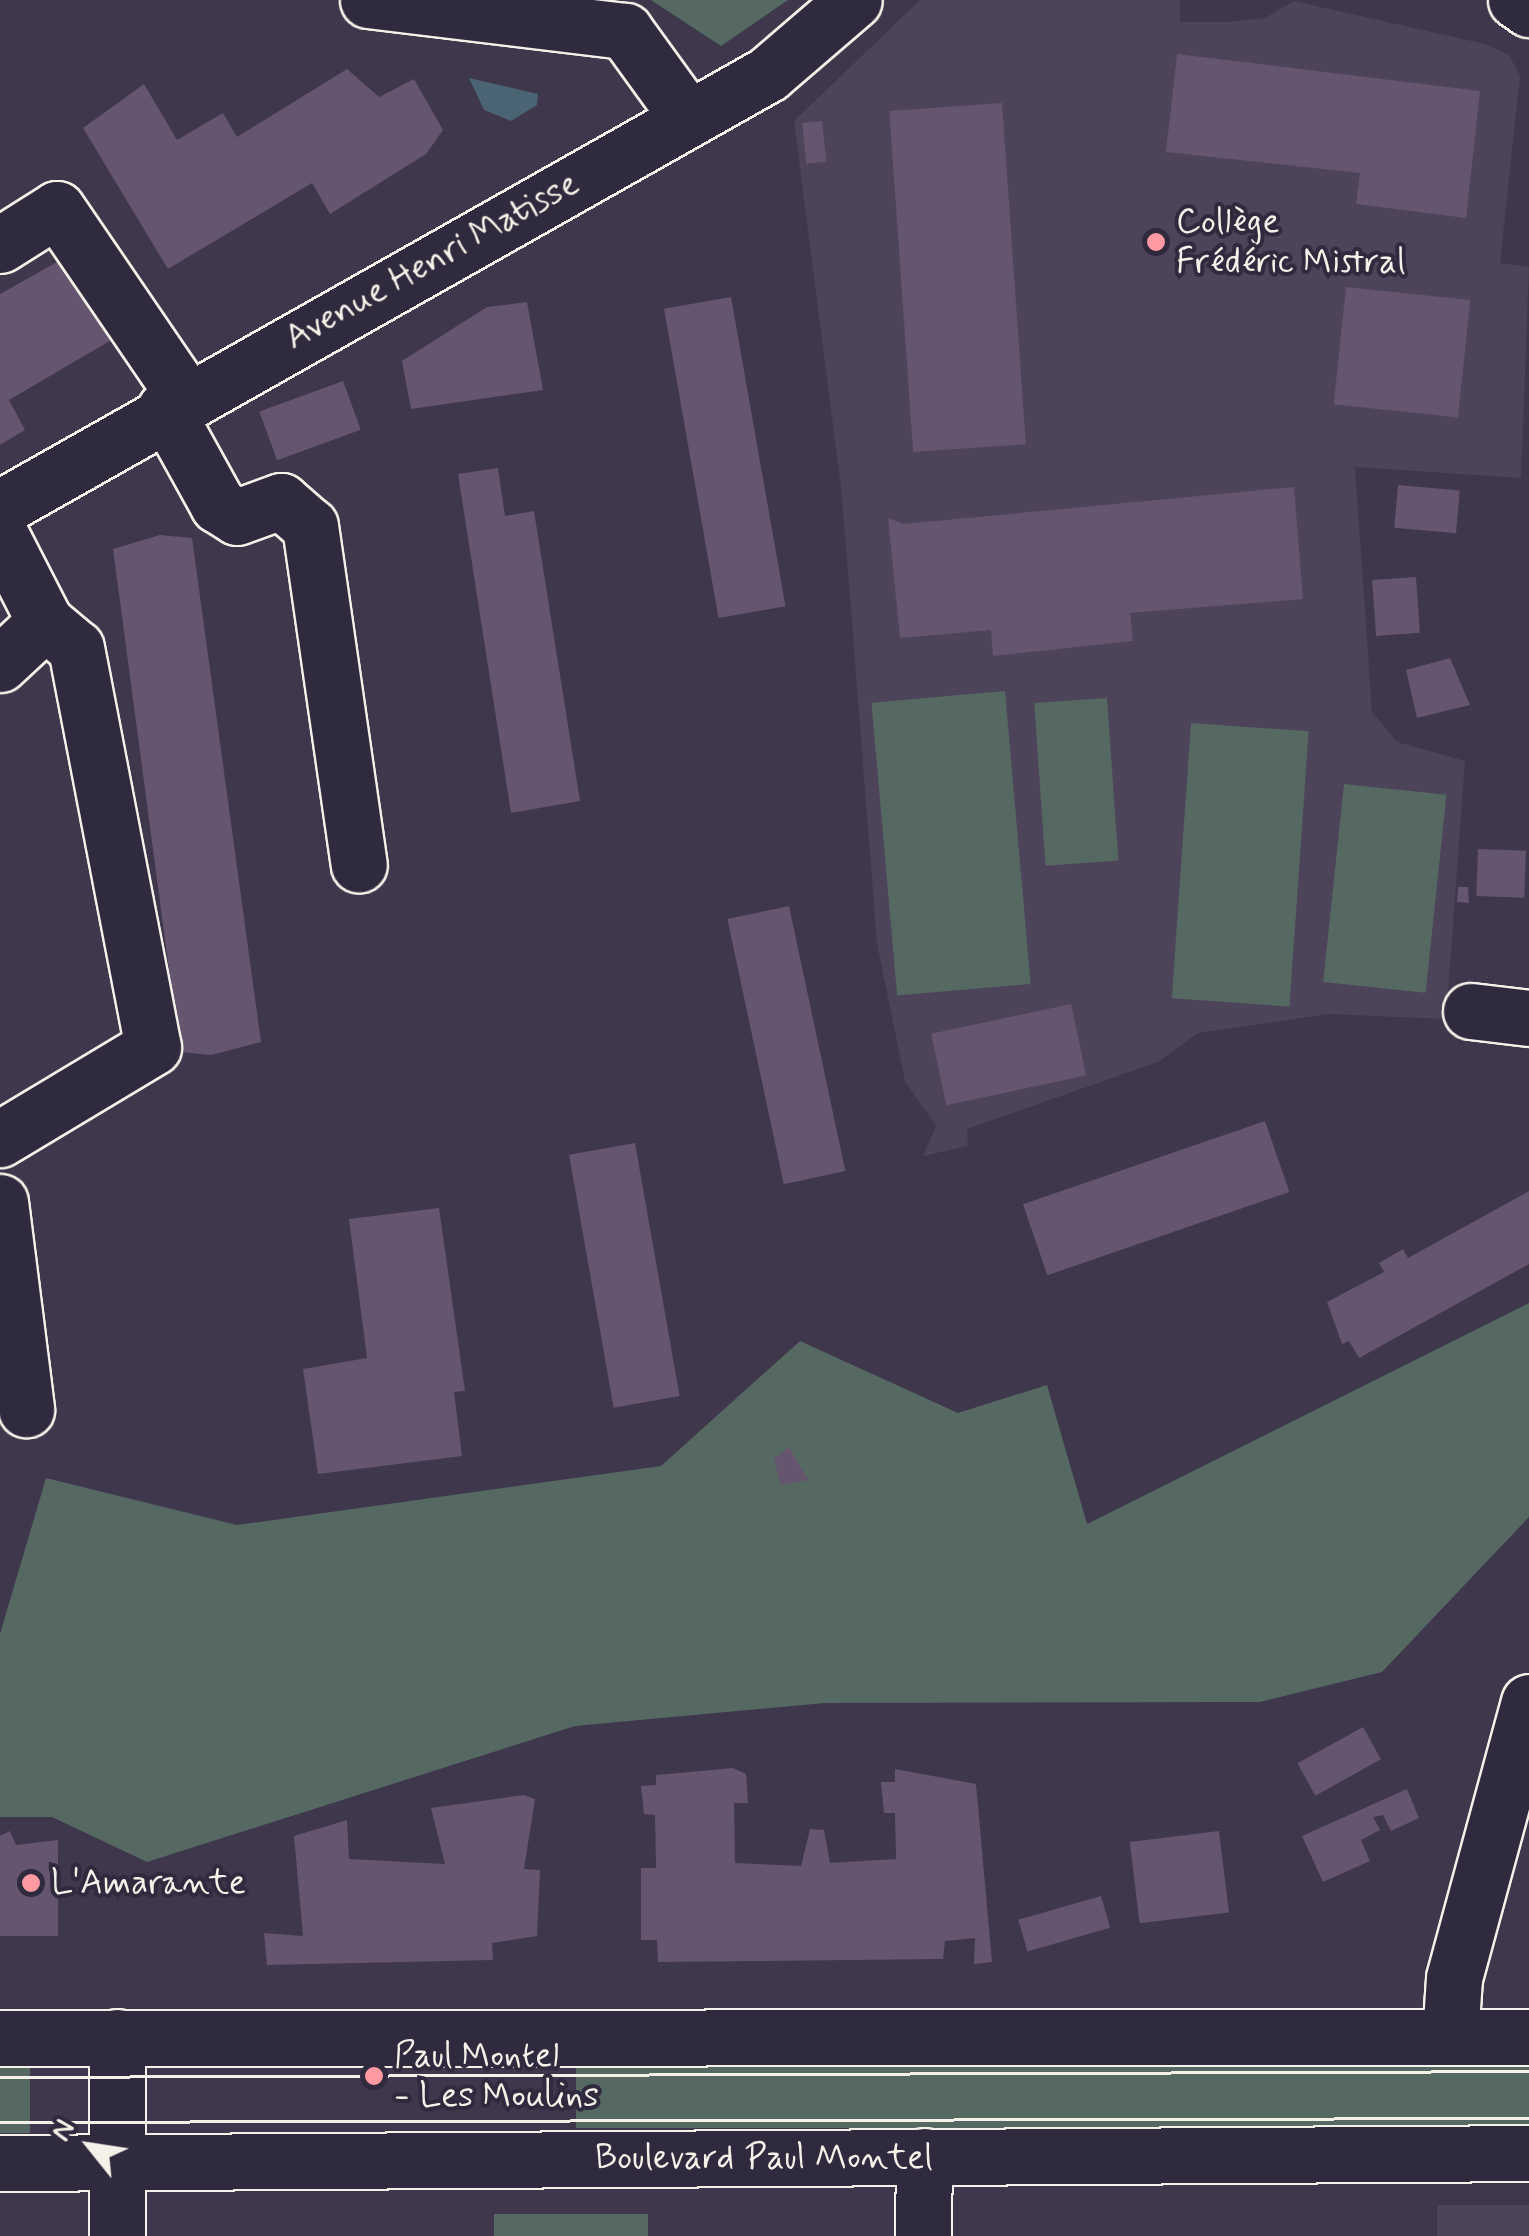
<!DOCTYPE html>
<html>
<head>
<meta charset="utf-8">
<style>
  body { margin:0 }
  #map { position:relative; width:1529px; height:2236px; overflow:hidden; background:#3f374c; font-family:Mynerve,sans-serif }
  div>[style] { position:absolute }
  .built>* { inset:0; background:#4d4459; transform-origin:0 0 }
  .green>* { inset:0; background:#556862; transform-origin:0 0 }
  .water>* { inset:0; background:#4b6473 }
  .building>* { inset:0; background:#65556f; transform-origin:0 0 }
  .roads { filter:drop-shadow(2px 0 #f4f1e8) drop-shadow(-2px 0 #f4f1e8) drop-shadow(0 2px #f4f1e8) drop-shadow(0 -2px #f4f1e8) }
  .minor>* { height:55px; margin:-27.5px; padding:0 27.5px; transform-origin:27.5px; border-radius:27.5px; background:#2f2a3d }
  .major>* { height:55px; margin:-27.5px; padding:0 27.5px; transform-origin:27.5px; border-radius:27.5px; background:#2f2a3d }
  .tram>* { height:2.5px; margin:-1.25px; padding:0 1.25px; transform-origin:1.25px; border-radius:1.25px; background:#f4f1e8 }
  .dots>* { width:28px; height:28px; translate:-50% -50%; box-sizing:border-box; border:5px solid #2f2a3d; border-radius:50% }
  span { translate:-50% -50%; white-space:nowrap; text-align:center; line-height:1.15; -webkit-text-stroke:8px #2f2a3d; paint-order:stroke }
  .poi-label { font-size:35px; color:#f4f1e8 }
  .left { translate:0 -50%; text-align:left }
  .street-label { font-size:35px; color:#f4f1e8 }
  .north { position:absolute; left:40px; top:2096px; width:100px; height:100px; -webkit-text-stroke:8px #2f2a3d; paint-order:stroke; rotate:300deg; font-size:28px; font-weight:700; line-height:40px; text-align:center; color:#f4f1e8 }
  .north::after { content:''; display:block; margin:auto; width:35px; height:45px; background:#f4f1e8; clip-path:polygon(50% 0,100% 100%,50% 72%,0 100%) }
</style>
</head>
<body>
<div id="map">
  <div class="built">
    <i style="clip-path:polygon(920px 0,1180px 0,1180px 22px,1225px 22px,1265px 18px,1294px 1px,1485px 44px,1509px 55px,1520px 76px,1500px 263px,1529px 267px,1521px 478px,1355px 467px,1372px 712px,1397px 742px,1465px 761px,1446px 1019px,1329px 1014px,1198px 1033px,1158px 1062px,967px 1129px,968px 1146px,923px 1156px,936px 1126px,905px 1081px,877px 943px,842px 496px,794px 121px)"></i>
    <i style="left:1529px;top:2205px;width:31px;height:92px;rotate:90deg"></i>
  </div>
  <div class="green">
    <i style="clip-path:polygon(651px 0,788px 0,721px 46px)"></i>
    <i style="left:1005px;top:691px;width:294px;height:134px;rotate:85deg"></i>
    <i style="left:1107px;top:698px;width:163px;height:73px;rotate:86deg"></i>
    <i style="left:1191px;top:723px;width:118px;height:276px;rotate:4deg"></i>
    <i style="left:1344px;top:784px;width:103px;height:199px;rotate:6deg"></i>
    <i style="clip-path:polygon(1529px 1303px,1529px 1517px,1382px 1672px,1260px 1702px,825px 1703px,575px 1726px,147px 1862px,52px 1817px,0 1817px,0 1634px,46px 1478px,237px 1525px,661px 1466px,800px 1341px,958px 1413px,1047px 1385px,1087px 1524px)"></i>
    <i style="left:1529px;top:2061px;width:67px;height:953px;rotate:90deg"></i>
    <i style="left:0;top:2068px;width:30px;height:65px"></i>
    <i style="left:494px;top:2214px;width:154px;height:22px"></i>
  </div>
  <div class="water">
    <i style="clip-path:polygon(469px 78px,538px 94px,537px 105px,511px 121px,484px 110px)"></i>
  </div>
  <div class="building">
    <i style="clip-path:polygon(1177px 54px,1480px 91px,1466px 218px,1356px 204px,1360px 173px,1166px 152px)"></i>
    <i style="clip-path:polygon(347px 69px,379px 97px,414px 79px,443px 130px,426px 154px,330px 214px,312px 183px,168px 269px,83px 128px,144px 84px,177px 140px,223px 113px,237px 137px)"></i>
    <i style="left:1002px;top:103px;width:342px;height:113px;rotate:86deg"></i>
    <i style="left:822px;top:121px;width:41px;height:20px;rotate:84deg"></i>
    <i style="clip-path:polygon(73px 253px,120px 335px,9px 400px,25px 430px,0 445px,0 294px)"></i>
    <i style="left:1346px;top:287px;width:125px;height:118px;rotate:6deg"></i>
    <i style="left:731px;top:297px;width:314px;height:68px;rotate:80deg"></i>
    <i style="clip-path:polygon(527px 302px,543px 390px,411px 409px,402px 361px,487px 307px)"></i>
    <i style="left:343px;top:381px;width:52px;height:89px;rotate:70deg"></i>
    <i style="clip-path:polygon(498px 468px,505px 516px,534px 511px,580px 801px,511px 813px,458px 474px)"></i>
    <i style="left:1398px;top:485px;width:62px;height:43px;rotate:5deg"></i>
    <i style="clip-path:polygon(1294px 487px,1303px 599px,1130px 613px,1133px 641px,993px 656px,991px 630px,900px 638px,888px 518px,904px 524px)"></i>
    <i style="clip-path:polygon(160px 535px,192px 538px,261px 1042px,211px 1055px,180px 1052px,113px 549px)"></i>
    <i style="left:1416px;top:577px;width:56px;height:44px;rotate:86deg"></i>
    <i style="clip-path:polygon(1450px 658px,1470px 705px,1417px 718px,1406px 670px)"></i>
    <i style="left:1478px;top:849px;width:48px;height:47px;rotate:2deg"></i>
    <i style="clip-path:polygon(1458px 887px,1468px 887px,1469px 903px,1457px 902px)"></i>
    <i style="left:789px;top:906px;width:271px;height:63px;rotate:78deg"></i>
    <i style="left:1071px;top:1004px;width:73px;height:143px;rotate:78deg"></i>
    <i style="left:1265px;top:1121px;width:75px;height:256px;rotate:71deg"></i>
    <i style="left:635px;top:1143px;width:257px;height:67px;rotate:80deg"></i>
    <i style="clip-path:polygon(1529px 1191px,1529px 1264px,1359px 1358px,1349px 1341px,1342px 1344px,1327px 1302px,1384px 1272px,1379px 1263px,1403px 1249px,1408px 1258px)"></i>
    <i style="clip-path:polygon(439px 1208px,465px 1391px,454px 1392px,462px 1456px,318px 1474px,303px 1369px,367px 1358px,349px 1219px)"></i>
    <i style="clip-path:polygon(789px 1447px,808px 1480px,781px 1485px,774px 1459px)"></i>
    <i style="left:1363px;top:1727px;width:37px;height:75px;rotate:61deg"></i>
    <i style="clip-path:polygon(733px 1768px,746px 1774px,748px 1803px,734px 1803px,735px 1863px,801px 1866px,810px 1829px,824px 1830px,830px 1863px,896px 1859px,895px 1813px,884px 1813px,881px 1782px,895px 1782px,895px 1769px,976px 1784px,992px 1962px,974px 1964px,975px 1938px,945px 1941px,943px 1959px,658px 1962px,657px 1940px,641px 1940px,641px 1868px,656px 1868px,655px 1815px,644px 1814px,641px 1786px,656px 1785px,656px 1775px)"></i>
    <i style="clip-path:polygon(1407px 1789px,1419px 1818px,1391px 1831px,1383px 1815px,1373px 1817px,1380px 1830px,1361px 1840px,1370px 1861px,1323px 1882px,1302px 1836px)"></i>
    <i style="clip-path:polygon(524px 1795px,535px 1799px,524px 1869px,540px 1870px,537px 1936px,492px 1943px,493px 1960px,267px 1965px,264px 1933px,303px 1936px,294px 1836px,347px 1820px,349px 1859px,445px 1864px,431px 1808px)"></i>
    <i style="clip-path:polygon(10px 1831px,16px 1845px,58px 1840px,58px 1936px,0 1936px,0 1836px)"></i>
    <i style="left:1219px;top:1831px;width:82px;height:90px;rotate:83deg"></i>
    <i style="left:1101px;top:1896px;width:33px;height:86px;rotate:74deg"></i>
  </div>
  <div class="roads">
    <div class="minor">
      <i style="left:368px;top:0;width:259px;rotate:6.9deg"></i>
      <i style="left:625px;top:31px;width:107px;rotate:54.1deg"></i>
      <i style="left:1516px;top:0;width:16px;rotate:35deg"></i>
      <i style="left:0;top:245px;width:67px;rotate:-32.3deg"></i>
      <i style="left:57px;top:209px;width:229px;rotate:55.7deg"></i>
      <i style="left:165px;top:409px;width:110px;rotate:61.1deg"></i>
      <i style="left:218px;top:505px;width:22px;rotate:32deg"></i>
      <i style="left:237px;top:517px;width:47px;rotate:-20deg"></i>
      <i style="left:281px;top:501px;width:38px;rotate:41deg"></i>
      <i style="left:310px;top:526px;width:342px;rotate:81.8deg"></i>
      <i style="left:0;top:508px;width:882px;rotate:-29.47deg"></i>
      <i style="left:768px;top:74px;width:113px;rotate:-40.7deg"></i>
      <i style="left:0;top:534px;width:99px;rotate:62.9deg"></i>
      <i style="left:45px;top:622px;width:40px;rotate:40deg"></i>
      <i style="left:76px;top:648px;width:406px;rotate:79.1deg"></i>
      <i style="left:153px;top:1047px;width:179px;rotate:149deg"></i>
      <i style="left:0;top:664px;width:62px;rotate:-43deg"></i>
      <i style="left:1471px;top:1011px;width:58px;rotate:6.9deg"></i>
      <i style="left:0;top:1202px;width:209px;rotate:82.8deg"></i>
      <i style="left:1450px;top:2037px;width:59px;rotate:-86.1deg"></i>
      <i style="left:1454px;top:1978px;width:286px;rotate:-74.8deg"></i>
      <i style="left:117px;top:2236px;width:199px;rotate:-90deg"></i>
      <i style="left:923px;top:2236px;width:80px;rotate:-89.3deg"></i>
    </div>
    <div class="major">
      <i style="left:0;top:2038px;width:1529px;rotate:-0.04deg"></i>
      <i style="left:0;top:2163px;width:1529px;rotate:-0.37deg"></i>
    </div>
  </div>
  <div class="tram">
    <i style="left:0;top:2077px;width:1529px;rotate:-0.22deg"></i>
    <i style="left:0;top:2122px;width:1529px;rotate:-0.15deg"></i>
  </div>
  <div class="dots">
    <i style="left:1156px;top:242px;background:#ff9aa2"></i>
    <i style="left:31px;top:1883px;background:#ff9aa2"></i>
    <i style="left:374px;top:2076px;background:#ff9aa2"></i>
  </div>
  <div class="poi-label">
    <span class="left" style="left:1176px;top:242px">Collège<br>Frédéric Mistral</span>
    <span class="left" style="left:51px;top:1883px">L'Amarante</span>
    <span class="left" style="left:394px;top:2076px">Paul Montel<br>- Les Moulins</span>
  </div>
  <div class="street-label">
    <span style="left:432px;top:261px;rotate:-29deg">Avenue Henri Matisse</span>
    <span style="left:764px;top:2158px">Boulevard Paul Montel</span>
  </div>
  <div class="north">N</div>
</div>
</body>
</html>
